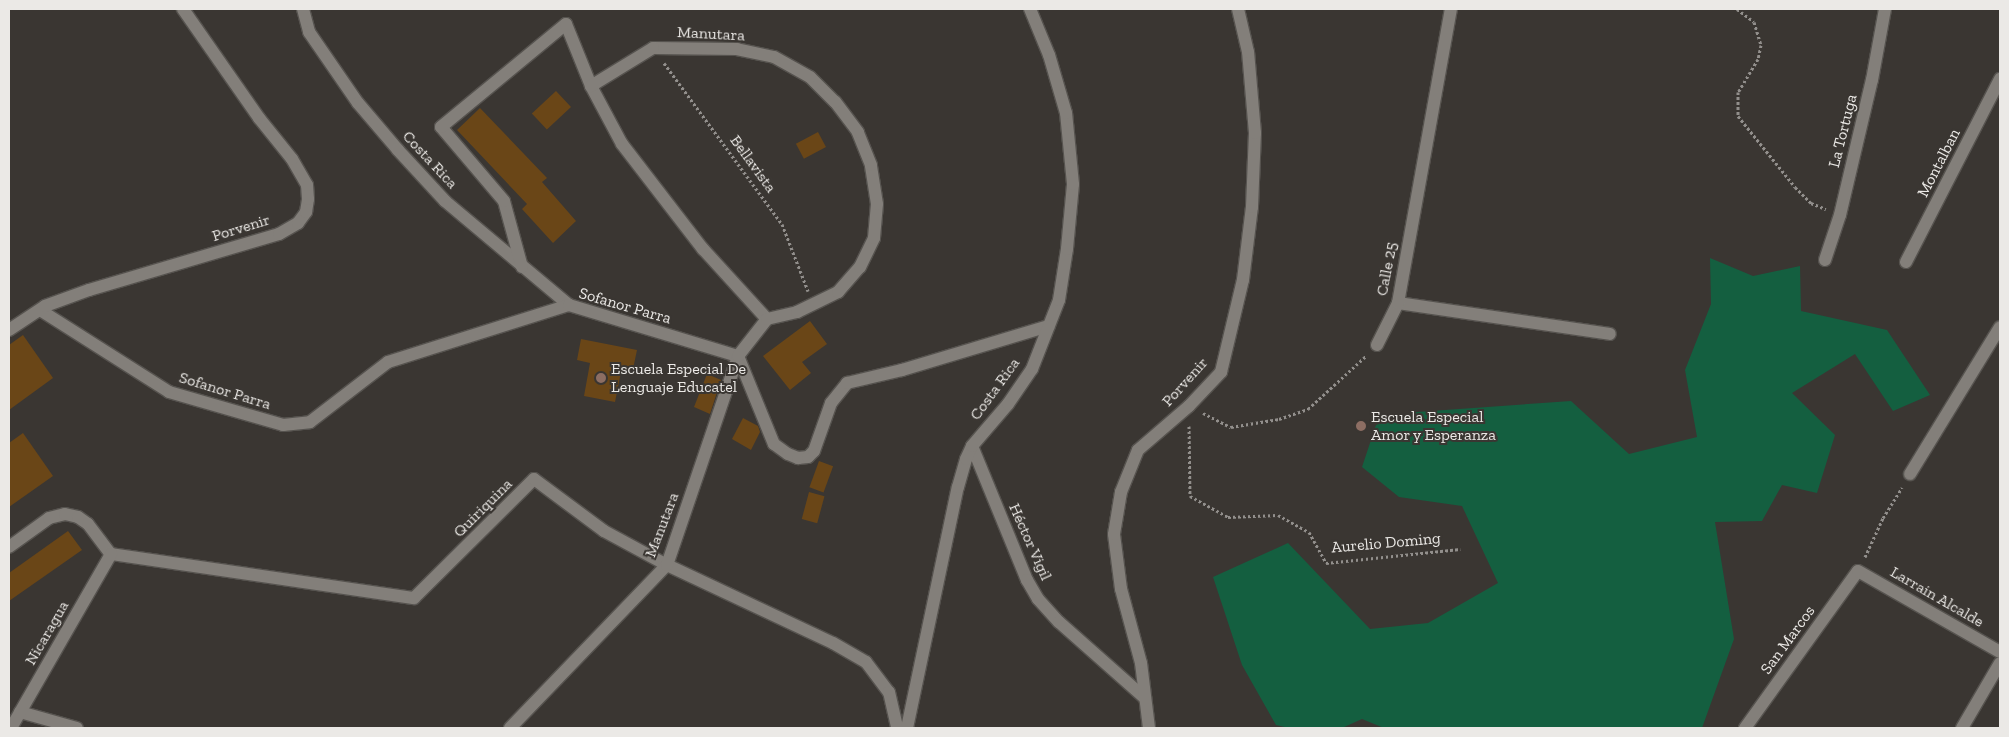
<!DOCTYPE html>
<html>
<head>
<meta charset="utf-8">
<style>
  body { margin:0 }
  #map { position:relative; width:2009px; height:737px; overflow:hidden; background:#3a3632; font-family:"Zilla Slab",serif }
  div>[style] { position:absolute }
  .green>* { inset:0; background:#145f40 }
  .building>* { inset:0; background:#6a4617; transform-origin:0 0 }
  .path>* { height:3px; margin-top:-1.5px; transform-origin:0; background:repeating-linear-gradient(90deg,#928f8c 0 2.5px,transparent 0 5px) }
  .roads { filter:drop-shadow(1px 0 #56534f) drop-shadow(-1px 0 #56534f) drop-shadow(0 1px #56534f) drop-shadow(0 -1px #56534f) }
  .street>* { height:12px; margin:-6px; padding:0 6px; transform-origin:6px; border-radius:6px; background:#837f7a }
  .secondary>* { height:12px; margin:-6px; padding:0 6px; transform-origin:6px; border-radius:6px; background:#837f7a }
  .dots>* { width:14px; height:14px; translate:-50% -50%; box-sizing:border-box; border:2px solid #3a3632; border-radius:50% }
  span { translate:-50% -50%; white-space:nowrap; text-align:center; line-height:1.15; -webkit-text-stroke:4px #3a3632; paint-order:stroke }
  .street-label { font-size:16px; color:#ebe9e6 }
  .poi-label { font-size:16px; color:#ebe9e6 }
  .left { translate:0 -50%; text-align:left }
  .frame { position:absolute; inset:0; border:10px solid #ebe9e6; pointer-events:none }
</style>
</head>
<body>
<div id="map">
  <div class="green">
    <i style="clip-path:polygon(1710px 258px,1753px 276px,1800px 266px,1801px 311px,1887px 330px,1930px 395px,1893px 411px,1855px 354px,1792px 393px,1835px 435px,1817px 493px,1782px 485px,1762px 521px,1715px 522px,1734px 639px,1702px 728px,1384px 728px,1362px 719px,1342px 728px,1289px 728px,1276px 725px,1242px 665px,1213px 577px,1288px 543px,1370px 629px,1428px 623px,1498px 583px,1462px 506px,1399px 497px,1362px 467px,1376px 425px,1417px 412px,1571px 401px,1629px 454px,1697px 437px,1685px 370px,1711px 304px)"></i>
  </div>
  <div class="building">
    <i style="left:556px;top:91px;width:22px;height:33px;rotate:47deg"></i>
    <i style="clip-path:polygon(480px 108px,547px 178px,542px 182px,576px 221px,553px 243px,522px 209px,527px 204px,457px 130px)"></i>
    <i style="left:818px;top:132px;width:17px;height:25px;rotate:62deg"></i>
    <i style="clip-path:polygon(810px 321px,827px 344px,802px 362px,811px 373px,790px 390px,763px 356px)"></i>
    <i style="clip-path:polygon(23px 335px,53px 378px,9px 410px,9px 345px)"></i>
    <i style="clip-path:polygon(581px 339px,637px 350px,633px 369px,622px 367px,615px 402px,584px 396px,590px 363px,577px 360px)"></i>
    <i style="clip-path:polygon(707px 374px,721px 380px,710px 414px,694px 407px)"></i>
    <i style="clip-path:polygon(743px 418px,758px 426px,760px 432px,751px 450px,732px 439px)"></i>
    <i style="clip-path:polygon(23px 433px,53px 476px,9px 507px,9px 443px)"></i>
    <i style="left:819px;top:461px;width:15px;height:28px;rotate:20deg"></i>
    <i style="left:809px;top:492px;width:16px;height:28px;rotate:15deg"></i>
    <i style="clip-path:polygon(68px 531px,82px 550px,9px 601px,9px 573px)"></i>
  </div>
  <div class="path">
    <i style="left:1737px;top:9px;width:21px;rotate:37deg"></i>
    <i style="left:1754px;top:22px;width:24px;rotate:73deg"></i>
    <i style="left:1761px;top:45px;width:14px;rotate:102deg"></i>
    <i style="left:1758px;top:59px;width:39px;rotate:121deg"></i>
    <i style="left:1738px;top:92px;width:24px;rotate:90deg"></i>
    <i style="left:1738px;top:116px;width:91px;rotate:51.2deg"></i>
    <i style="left:1795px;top:187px;width:23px;rotate:45deg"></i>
    <i style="left:1811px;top:203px;width:16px;rotate:22deg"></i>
    <i style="left:664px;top:63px;width:200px;rotate:53.8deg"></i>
    <i style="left:782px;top:224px;width:72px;rotate:68.8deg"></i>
    <i style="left:1203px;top:413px;width:31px;rotate:27deg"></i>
    <i style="left:1231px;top:427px;width:49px;rotate:-9.5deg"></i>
    <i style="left:1279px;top:419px;width:31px;rotate:-19deg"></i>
    <i style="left:1308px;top:409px;width:79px;rotate:-42.4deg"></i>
    <i style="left:1189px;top:426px;width:70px;rotate:89.2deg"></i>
    <i style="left:1190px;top:496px;width:43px;rotate:28.9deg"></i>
    <i style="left:1228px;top:517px;width:50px;rotate:-2.3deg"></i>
    <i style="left:1278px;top:515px;width:35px;rotate:29deg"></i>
    <i style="left:1309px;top:532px;width:35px;rotate:61deg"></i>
    <i style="left:1326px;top:563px;width:135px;rotate:-6deg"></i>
    <i style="left:1865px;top:557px;width:43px;rotate:-65.2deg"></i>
    <i style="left:1883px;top:518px;width:36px;rotate:-58deg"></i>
  </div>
  <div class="roads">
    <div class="street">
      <i style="left:303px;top:9px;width:24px;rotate:75deg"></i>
      <i style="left:309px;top:32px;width:86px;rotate:55.4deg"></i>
      <i style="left:358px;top:103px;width:62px;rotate:49.6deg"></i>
      <i style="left:398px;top:150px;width:69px;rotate:47.3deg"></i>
      <i style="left:445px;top:201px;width:162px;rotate:40deg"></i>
      <i style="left:1825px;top:260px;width:47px;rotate:-71.6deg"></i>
      <i style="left:1840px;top:215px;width:139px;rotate:-76.7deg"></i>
      <i style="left:1872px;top:80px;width:72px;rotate:-79.6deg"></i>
      <i style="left:1906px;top:262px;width:206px;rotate:-62.8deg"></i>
      <i style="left:522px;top:267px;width:68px;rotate:-105.3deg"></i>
      <i style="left:504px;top:201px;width:97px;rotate:-130.4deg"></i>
      <i style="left:441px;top:127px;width:162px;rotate:-39.5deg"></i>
      <i style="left:566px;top:24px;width:67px;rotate:68deg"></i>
      <i style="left:591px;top:86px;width:66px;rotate:61.9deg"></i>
      <i style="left:622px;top:144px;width:133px;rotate:52.4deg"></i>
      <i style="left:703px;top:249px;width:95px;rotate:47.6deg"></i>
      <i style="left:1398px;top:303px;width:214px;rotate:8.3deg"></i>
      <i style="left:40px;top:310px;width:153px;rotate:32.4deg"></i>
      <i style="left:169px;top:392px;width:119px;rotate:16.1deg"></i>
      <i style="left:283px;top:425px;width:27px;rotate:-6deg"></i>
      <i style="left:310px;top:422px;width:98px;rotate:-37.6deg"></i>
      <i style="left:388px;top:362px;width:190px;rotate:-17.5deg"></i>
      <i style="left:569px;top:305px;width:177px;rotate:16.8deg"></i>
      <i style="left:1377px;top:345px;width:47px;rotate:-63.4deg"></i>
      <i style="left:1398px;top:303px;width:299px;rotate:-79.8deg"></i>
      <i style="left:738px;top:356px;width:95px;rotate:67.8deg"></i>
      <i style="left:774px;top:444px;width:17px;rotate:36deg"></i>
      <i style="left:788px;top:454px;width:11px;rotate:22deg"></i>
      <i style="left:798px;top:458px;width:10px;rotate:-6deg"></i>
      <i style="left:808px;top:457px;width:8px;rotate:-45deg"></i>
      <i style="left:814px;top:451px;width:51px;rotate:-70.5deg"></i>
      <i style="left:831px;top:403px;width:26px;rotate:-51deg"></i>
      <i style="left:847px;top:383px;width:57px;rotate:-13.3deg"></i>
      <i style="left:902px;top:370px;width:153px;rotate:-16.7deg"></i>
      <i style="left:972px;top:446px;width:145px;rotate:67.7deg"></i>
      <i style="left:1027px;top:580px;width:22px;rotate:60deg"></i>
      <i style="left:1038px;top:599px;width:31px;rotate:48deg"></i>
      <i style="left:1059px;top:622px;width:115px;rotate:41.5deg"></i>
      <i style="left:1910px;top:474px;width:172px;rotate:-58.5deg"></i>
      <i style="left:9px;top:547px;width:49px;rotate:-35.9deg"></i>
      <i style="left:49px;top:518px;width:16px;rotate:-14deg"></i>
      <i style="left:65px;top:514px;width:13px;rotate:13deg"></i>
      <i style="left:78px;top:517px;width:12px;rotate:35deg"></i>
      <i style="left:88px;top:524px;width:38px;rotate:53deg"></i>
      <i style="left:111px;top:554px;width:306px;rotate:8.3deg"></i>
      <i style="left:414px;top:598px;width:169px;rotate:-44.8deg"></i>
      <i style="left:534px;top:479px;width:87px;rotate:36.6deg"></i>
      <i style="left:604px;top:531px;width:72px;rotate:28.4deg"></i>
      <i style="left:667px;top:565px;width:183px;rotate:25.2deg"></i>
      <i style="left:833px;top:643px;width:38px;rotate:30deg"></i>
      <i style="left:866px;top:662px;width:38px;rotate:53deg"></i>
      <i style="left:889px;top:692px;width:37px;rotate:77deg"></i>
      <i style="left:20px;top:712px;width:59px;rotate:15.7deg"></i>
      <i style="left:11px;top:728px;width:201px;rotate:-60.1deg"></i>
      <i style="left:510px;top:728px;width:226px;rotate:-46.1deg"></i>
      <i style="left:667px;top:565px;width:221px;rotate:-71.2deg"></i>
      <i style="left:738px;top:356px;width:47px;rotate:-51.9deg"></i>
      <i style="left:767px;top:319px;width:31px;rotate:-13deg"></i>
      <i style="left:797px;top:312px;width:46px;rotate:-26deg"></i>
      <i style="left:838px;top:292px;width:33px;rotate:-49deg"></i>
      <i style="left:860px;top:267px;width:32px;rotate:-64deg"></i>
      <i style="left:874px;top:238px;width:34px;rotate:-85deg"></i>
      <i style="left:877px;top:204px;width:39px;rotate:-99deg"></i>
      <i style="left:871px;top:165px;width:35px;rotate:-112deg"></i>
      <i style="left:858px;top:132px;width:38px;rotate:-127deg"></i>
      <i style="left:835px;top:102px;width:35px;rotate:-135deg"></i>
      <i style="left:810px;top:77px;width:41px;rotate:-150.9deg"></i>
      <i style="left:774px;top:57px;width:38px;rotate:-168deg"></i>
      <i style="left:737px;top:49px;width:84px;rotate:-179.3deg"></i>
      <i style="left:653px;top:48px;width:73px;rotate:148.5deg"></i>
      <i style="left:907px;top:728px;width:246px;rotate:-78.1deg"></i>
      <i style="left:958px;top:487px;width:29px;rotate:-74deg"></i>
      <i style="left:966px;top:459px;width:14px;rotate:-65deg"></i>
      <i style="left:972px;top:446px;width:55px;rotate:-49.4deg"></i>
      <i style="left:1008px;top:404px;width:42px;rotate:-55.6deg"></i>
      <i style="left:1032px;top:369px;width:74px;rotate:-68.6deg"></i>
      <i style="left:1059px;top:300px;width:52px;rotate:-81.1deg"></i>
      <i style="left:1067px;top:249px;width:65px;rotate:-84.7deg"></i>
      <i style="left:1073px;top:184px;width:71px;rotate:-95.6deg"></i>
      <i style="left:1066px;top:113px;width:60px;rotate:-106.3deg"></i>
      <i style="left:1049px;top:55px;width:50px;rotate:-112.4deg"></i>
      <i style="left:1745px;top:728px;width:193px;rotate:-54.3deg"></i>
      <i style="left:1858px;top:571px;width:163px;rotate:29.7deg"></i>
    </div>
    <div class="secondary">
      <i style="left:9px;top:330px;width:43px;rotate:-33.7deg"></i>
      <i style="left:45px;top:306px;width:47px;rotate:-20deg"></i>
      <i style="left:89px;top:290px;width:198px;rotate:-16.4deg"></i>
      <i style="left:279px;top:234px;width:22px;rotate:-30deg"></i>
      <i style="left:298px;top:223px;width:14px;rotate:-54deg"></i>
      <i style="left:306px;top:212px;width:13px;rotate:-81deg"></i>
      <i style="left:308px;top:199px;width:14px;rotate:-94deg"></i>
      <i style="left:307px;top:185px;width:30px;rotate:-120deg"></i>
      <i style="left:292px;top:159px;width:53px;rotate:-128.8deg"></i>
      <i style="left:259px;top:118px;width:133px;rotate:-124.9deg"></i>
      <i style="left:1149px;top:728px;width:65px;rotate:-97deg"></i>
      <i style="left:1141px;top:663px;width:77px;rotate:-105.1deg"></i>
      <i style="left:1121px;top:589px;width:55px;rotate:-97.3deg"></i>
      <i style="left:1114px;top:534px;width:43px;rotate:-80.5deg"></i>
      <i style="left:1121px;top:492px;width:45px;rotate:-68deg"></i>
      <i style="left:1138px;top:450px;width:67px;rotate:-40.8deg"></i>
      <i style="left:1189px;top:406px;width:47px;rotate:-46.7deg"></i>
      <i style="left:1221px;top:372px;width:95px;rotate:-76.6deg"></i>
      <i style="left:1243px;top:280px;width:74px;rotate:-83deg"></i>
      <i style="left:1252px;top:207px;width:74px;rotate:-87.7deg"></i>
      <i style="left:1255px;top:133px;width:81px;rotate:-94.9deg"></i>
      <i style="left:1248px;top:52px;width:44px;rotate:-103.1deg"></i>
      <i style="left:1962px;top:728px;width:75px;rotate:-59.7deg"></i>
    </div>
  </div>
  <div class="dots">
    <i style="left:601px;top:378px;background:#8d6e63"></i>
    <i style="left:1361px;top:426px;background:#8d6e63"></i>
  </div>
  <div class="street-label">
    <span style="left:711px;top:34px;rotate:3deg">Manutara</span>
    <span style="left:1843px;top:131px;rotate:-76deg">La Tortuga</span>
    <span style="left:430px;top:160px;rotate:47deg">Costa Rica</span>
    <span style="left:1939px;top:163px;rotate:-63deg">Montalban</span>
    <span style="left:753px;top:164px;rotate:54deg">Bellavista</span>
    <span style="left:241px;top:228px;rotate:-17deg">Porvenir</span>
    <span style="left:1387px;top:269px;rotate:-79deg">Calle 25</span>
    <span style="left:625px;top:306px;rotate:16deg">Sofanor Parra</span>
    <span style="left:1185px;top:382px;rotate:-48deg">Porvenir</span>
    <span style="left:995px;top:389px;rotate:-54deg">Costa Rica</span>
    <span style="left:225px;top:391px;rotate:17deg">Sofanor Parra</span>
    <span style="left:483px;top:508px;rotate:-45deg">Quiriquina</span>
    <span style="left:662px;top:525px;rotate:-69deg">Manutara</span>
    <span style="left:1030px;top:542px;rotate:66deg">Héctor Vigil</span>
    <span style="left:1386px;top:543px;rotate:-5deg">Aurelio Doming</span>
    <span style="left:1937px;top:597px;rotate:30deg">Larrain Alcalde</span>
    <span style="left:47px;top:633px;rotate:-60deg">Nicaragua</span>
    <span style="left:1788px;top:640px;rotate:-54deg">San Marcos</span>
  </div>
  <div class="poi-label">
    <span class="left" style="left:611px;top:378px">Escuela Especial De<br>Lenguaje Educatel</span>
    <span class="left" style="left:1371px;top:426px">Escuela Especial<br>Amor y Esperanza</span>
  </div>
  <div class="frame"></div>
</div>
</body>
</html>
